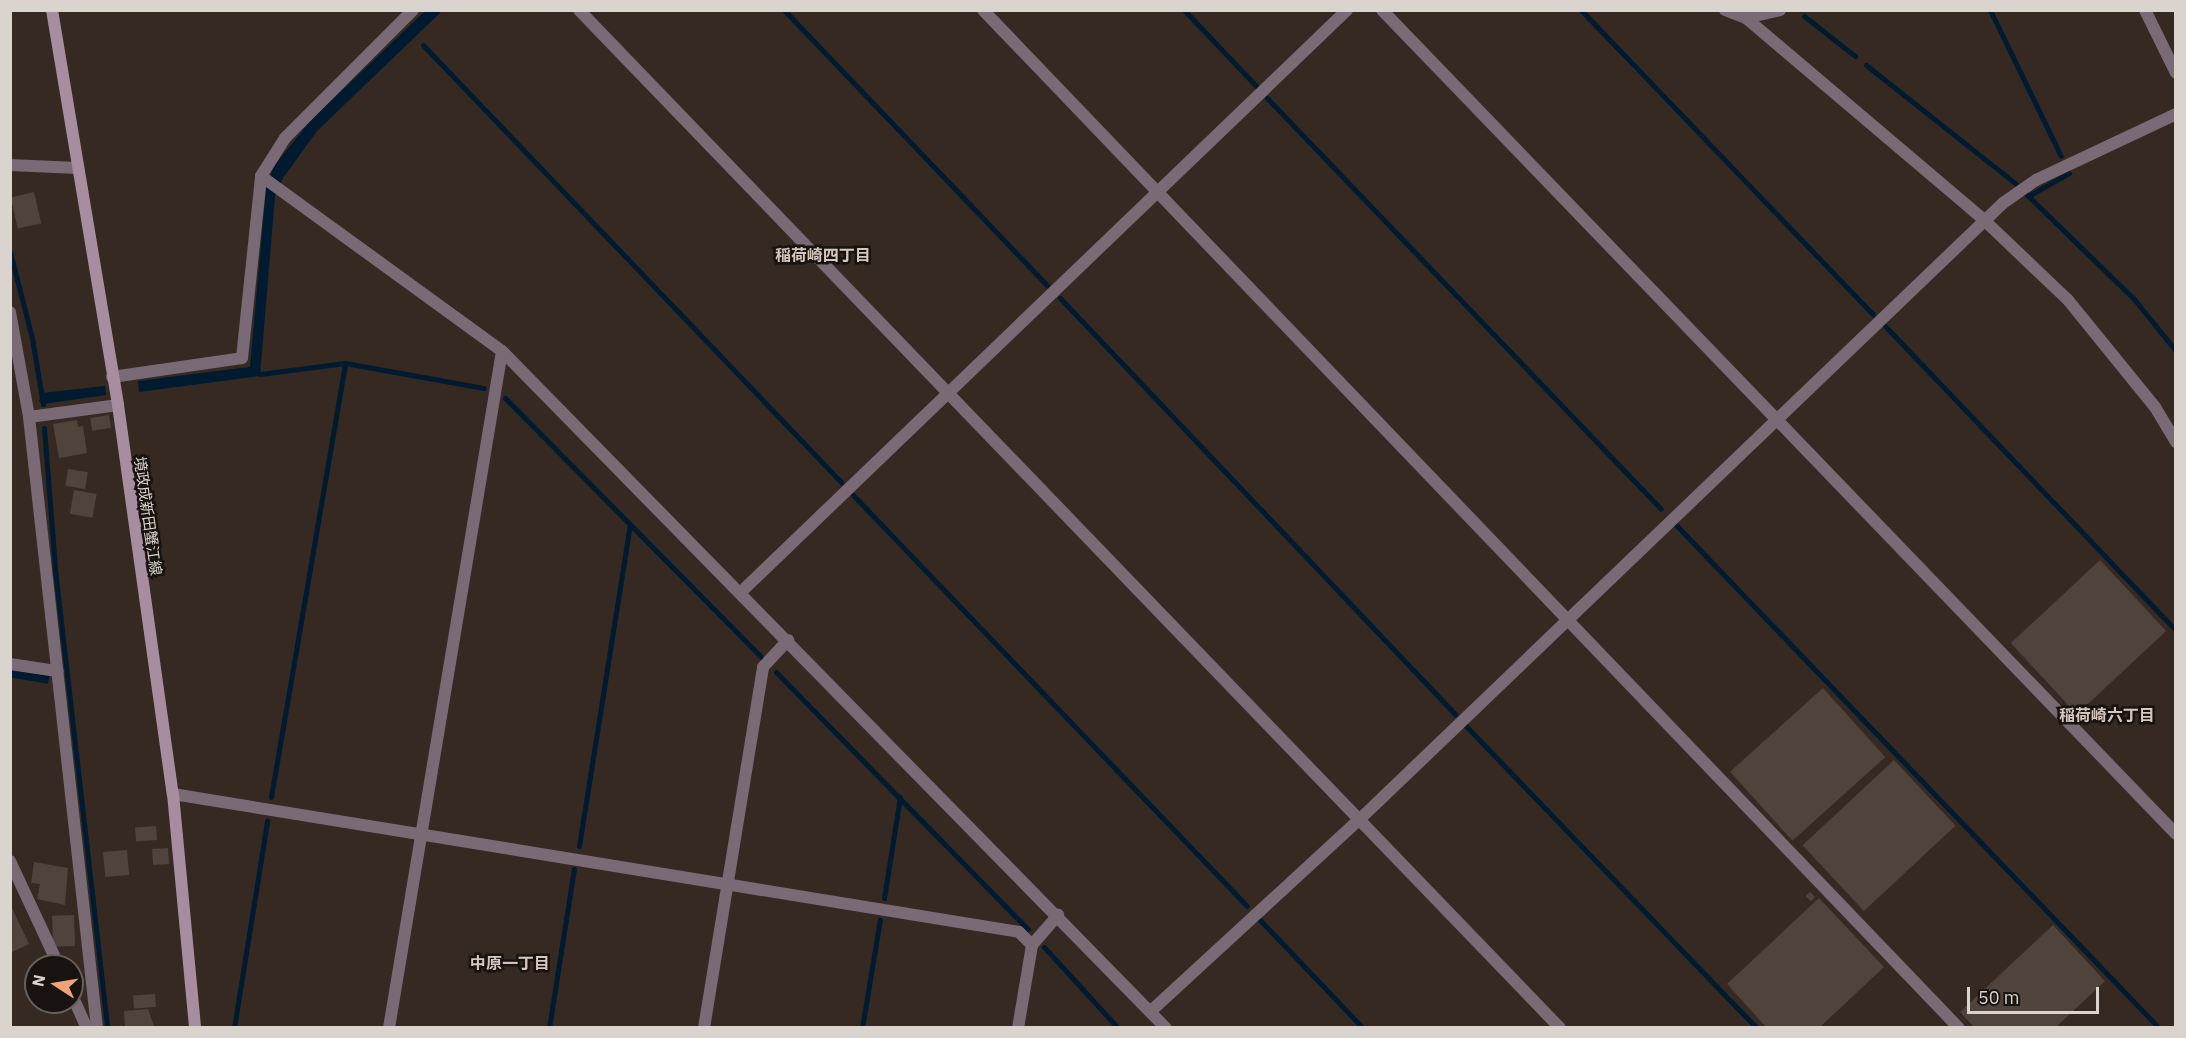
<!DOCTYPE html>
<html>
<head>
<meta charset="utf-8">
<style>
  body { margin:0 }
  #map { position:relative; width:2186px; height:1038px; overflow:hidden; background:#352921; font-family:"IBM Plex Sans","Noto Sans JP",sans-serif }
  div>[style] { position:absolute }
  .water>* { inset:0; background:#001a30; transform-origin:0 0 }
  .stream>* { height:5px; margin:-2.5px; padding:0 2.5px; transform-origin:2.5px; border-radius:2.5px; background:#001a30 }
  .building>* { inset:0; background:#50433c; transform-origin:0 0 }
  .minor>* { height:12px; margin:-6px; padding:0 6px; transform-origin:6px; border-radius:6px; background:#796a76 }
  .tertiary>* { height:12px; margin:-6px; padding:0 6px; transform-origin:6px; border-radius:6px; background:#796a76 }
  .secondary>* { height:12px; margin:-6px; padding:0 6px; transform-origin:6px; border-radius:6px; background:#a68ea0 }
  span { translate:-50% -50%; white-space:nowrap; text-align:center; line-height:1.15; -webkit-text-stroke:5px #181310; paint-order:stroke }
  .street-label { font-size:15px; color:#dbd3ce }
  .neighbourhood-label { font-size:16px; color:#d6c6bd; font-weight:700 }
  .frame { position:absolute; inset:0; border:12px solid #dbd3ce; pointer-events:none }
  .north { position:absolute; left:24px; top:954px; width:60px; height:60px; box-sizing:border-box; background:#181310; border:2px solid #66605c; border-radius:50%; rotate:282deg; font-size:16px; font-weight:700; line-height:24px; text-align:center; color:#dbd3ce }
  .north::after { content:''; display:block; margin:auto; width:21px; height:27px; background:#f0a278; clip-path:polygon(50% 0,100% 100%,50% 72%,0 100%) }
  .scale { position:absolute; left:1967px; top:987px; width:132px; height:27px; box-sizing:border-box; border:3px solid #dbd3ce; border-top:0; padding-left:8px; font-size:18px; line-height:21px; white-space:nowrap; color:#dbd3ce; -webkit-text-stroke:4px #181310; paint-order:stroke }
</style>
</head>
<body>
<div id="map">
  <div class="water">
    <i style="clip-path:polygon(425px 11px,442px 11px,317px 131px,283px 178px,275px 196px,260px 376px,139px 392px,138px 381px,250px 367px,266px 188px,274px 166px,310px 121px)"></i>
    <i style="clip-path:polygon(105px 386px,106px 395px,43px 404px,39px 401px,42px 393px)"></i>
    <i style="left:10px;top:669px;width:40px;height:8px;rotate:10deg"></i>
  </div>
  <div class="stream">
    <i style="left:784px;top:10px;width:381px;rotate:46.3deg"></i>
    <i style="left:1184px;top:10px;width:108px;rotate:46.5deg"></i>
    <i style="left:1581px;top:10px;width:422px;rotate:46.2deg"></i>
    <i style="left:1990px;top:10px;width:162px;rotate:64.1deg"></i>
    <i style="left:1804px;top:16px;width:65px;rotate:38.1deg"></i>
    <i style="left:423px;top:45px;width:605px;rotate:46.27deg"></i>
    <i style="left:1866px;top:65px;width:191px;rotate:38.4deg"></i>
    <i style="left:1267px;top:98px;width:569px;rotate:46.21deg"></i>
    <i style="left:2026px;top:194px;width:151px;rotate:44.2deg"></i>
    <i style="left:2134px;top:299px;width:67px;rotate:51.1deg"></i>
    <i style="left:2028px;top:196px;width:47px;rotate:-29.3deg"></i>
    <i style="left:10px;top:252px;width:89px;rotate:75.7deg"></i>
    <i style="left:32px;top:338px;width:67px;rotate:80.5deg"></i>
    <i style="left:1060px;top:298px;width:574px;rotate:46.48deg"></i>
    <i style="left:1885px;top:326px;width:421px;rotate:46.3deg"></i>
    <i style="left:260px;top:374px;width:86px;rotate:-7.4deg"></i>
    <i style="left:345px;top:363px;width:141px;rotate:10.2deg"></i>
    <i style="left:505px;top:398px;width:364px;rotate:45.3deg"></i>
    <i style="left:44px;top:428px;width:141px;rotate:85.5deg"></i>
    <i style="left:55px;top:569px;width:462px;rotate:83.5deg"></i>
    <i style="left:853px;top:495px;width:569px;rotate:46.21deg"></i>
    <i style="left:1676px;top:525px;width:697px;rotate:46.16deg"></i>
    <i style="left:776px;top:672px;width:360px;rotate:45.6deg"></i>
    <i style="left:1465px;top:725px;width:421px;rotate:46.1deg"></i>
    <i style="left:271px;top:797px;width:440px;rotate:-80.3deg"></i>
    <i style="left:579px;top:846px;width:325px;rotate:-81deg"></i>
    <i style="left:884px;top:898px;width:102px;rotate:-81deg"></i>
    <i style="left:1260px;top:920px;width:149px;rotate:46.4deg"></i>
    <i style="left:1044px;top:947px;width:110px;rotate:47.6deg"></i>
    <i style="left:234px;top:1028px;width:210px;rotate:-80.9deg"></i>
    <i style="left:549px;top:1028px;width:161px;rotate:-81.1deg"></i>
    <i style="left:862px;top:1028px;width:110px;rotate:-80.6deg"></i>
  </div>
  <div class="building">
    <i style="left:34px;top:192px;width:32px;height:24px;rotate:77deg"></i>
    <i style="left:109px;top:415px;width:13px;height:19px;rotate:81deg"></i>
    <i style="clip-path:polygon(77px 420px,78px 427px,83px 426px,87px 453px,59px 458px,53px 424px)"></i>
    <i style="left:68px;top:469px;width:20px;height:17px;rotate:9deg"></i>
    <i style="left:74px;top:490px;width:23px;height:24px;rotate:10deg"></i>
    <i style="left:2100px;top:560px;width:97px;height:122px;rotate:47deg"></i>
    <i style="left:1823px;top:688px;width:93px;height:125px;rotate:48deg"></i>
    <i style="left:1894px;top:760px;width:90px;height:125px;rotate:47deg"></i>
    <i style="left:156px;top:826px;width:14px;height:21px;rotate:86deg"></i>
    <i style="left:168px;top:848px;width:16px;height:16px;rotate:86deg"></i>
    <i style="left:127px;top:850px;width:25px;height:24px;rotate:85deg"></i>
    <i style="clip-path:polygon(34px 862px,68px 868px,65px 905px,37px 899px,40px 884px,31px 883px)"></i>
    <i style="left:1810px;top:892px;width:7px;height:6px;rotate:45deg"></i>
    <i style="clip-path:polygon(1819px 898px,1884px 967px,1819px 1028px,1767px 1028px,1727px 984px)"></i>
    <i style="clip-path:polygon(10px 904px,29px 944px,10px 953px)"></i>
    <i style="left:74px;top:915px;width:31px;height:22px;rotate:88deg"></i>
    <i style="clip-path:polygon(2053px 925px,2105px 981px,2055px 1028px,1975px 1028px,1960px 1012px)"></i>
    <i style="left:155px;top:994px;width:13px;height:22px;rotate:86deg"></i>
    <i style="clip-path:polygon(148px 1009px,154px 1026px,125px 1028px,124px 1011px)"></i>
  </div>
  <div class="minor">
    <i style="left:579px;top:10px;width:1414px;rotate:46.06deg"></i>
    <i style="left:983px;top:10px;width:1410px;rotate:46.21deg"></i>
    <i style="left:1382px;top:10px;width:1144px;rotate:46.06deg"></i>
    <i style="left:2145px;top:10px;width:70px;rotate:63.8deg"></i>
    <i style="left:1746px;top:18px;width:312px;rotate:40.3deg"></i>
    <i style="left:1984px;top:220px;width:116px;rotate:43.6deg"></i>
    <i style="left:2068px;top:300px;width:138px;rotate:50.9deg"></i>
    <i style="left:2155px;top:407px;width:41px;rotate:59deg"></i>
    <i style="left:10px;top:165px;width:67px;rotate:2.6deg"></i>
    <i style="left:261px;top:176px;width:298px;rotate:36deg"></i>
    <i style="left:502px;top:351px;width:948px;rotate:45.56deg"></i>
    <i style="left:10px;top:312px;width:107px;rotate:79.7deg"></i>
    <i style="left:29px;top:417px;width:615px;rotate:83.65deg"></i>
    <i style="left:112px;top:377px;width:131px;rotate:-8.3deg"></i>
    <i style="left:242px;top:358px;width:183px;rotate:-84deg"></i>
    <i style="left:261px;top:176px;width:45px;rotate:-57.7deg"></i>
    <i style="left:285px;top:138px;width:181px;rotate:-45deg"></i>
    <i style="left:29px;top:417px;width:90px;rotate:-7.7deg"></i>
    <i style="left:741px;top:592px;width:840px;rotate:-43.84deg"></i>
    <i style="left:10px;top:664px;width:48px;rotate:8.5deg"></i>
    <i style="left:173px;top:794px;width:857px;rotate:9.26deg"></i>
    <i style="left:1019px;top:932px;width:18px;rotate:45deg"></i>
    <i style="left:10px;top:861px;width:116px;rotate:65deg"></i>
    <i style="left:72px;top:995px;width:36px;rotate:66deg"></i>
    <i style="left:1151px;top:1011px;width:284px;rotate:-42.6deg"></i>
    <i style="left:1360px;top:819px;width:890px;rotate:-43.77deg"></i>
    <i style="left:2003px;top:203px;width:40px;rotate:-34.9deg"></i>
    <i style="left:2036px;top:180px;width:155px;rotate:-25.2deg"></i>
    <i style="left:389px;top:1028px;width:686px;rotate:-80.52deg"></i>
    <i style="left:704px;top:1028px;width:366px;rotate:-80.7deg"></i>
    <i style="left:763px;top:667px;width:37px;rotate:-47deg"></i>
    <i style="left:1018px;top:1028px;width:84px;rotate:-80.4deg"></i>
    <i style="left:1032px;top:945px;width:40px;rotate:-49deg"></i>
  </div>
  <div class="tertiary">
    <i style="left:1725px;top:10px;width:22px;rotate:21deg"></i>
    <i style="left:1746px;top:18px;width:35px;rotate:-13deg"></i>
  </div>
  <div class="secondary">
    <i style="left:52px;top:10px;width:400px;rotate:80.5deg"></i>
    <i style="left:118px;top:405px;width:393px;rotate:82deg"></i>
    <i style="left:173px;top:794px;width:235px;rotate:84.6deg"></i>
  </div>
  <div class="street-label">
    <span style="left:148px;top:516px;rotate:82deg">境政成新田蟹江線</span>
  </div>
  <div class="neighbourhood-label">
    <span style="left:823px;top:255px">稲荷崎四丁目</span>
    <span style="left:2107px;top:715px">稲荷崎六丁目</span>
    <span style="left:510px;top:963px">中原一丁目</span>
  </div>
  <div class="frame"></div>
  <div class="north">N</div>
  <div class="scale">50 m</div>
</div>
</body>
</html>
